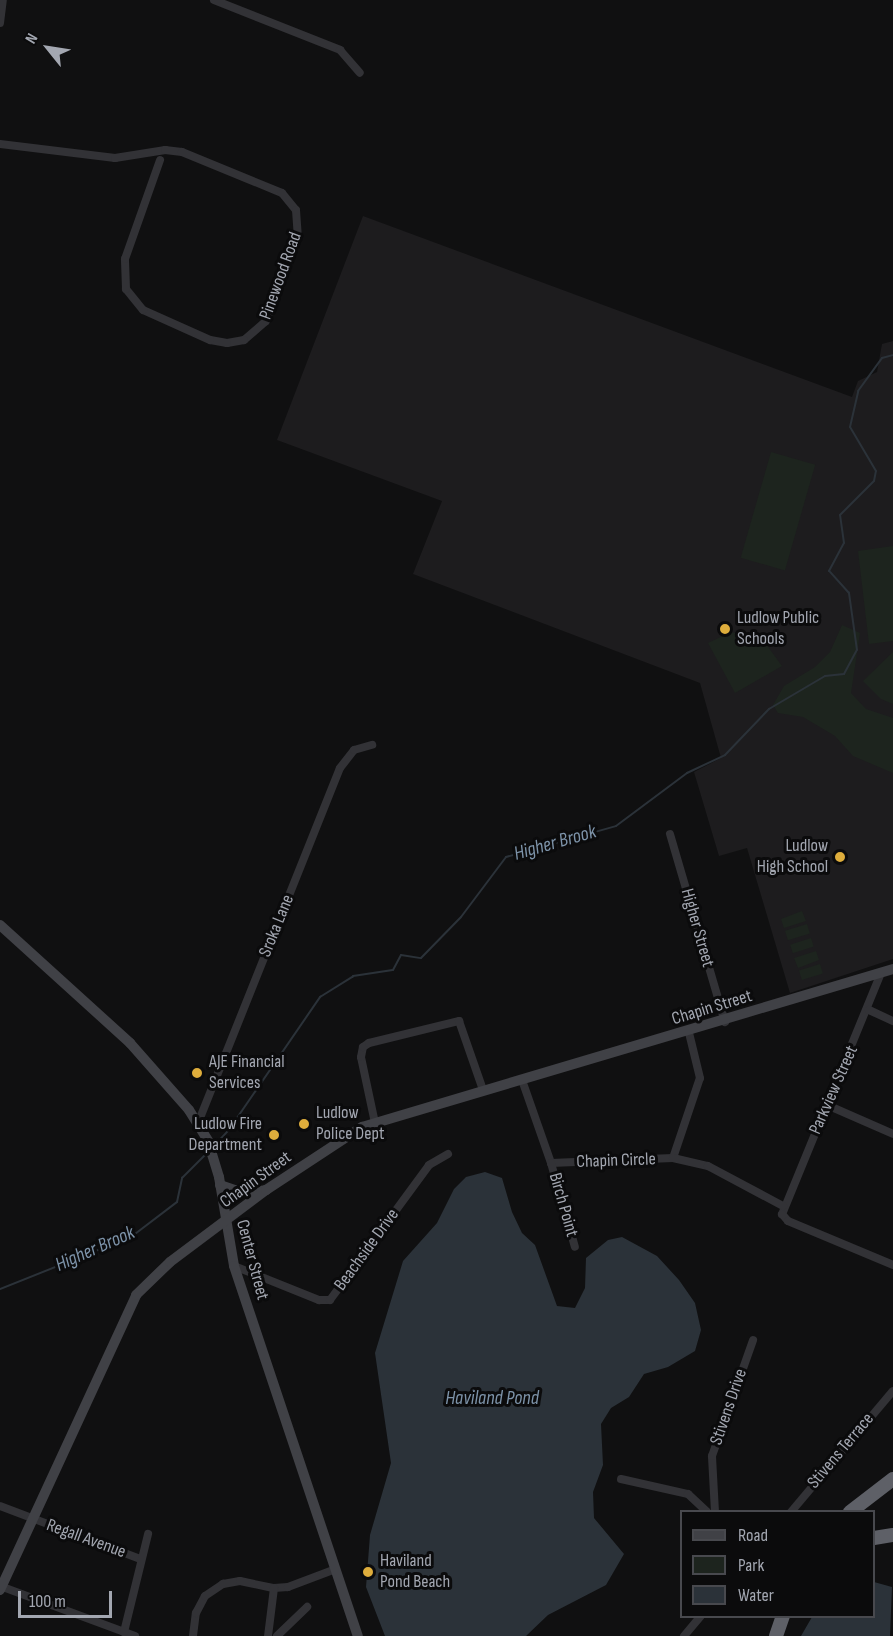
<!DOCTYPE html>
<html>
<head>
<meta charset="utf-8">
<style>
  body { margin:0 }
  #map { position:relative; width:893px; height:1636px; overflow:hidden; background:#101011; font-family:"Sofia Sans Condensed",sans-serif }
  div>[style] { position:absolute }
  .built>* { inset:0; background:#1d1c1e }
  .green>* { inset:0; background:#1d241e; transform-origin:0 0 }
  .water>* { inset:0; background:#2b3239 }
  .stream>* { height:2px; margin:-1px; padding:0 1px; transform-origin:1px; border-radius:1px; background:#2b3239 }
  .minor>* { height:8px; margin:-4px; padding:0 4px; transform-origin:4px; border-radius:4px; background:#323236 }
  .secondary>* { height:10px; margin:-5px; padding:0 5px; transform-origin:5px; border-radius:5px; background:#404146 }
  .motorway>* { height:14px; margin:-7px; padding:0 7px; transform-origin:7px; border-radius:7px; background:#5e6067 }
  .dots>* { width:16px; height:16px; translate:-50% -50%; box-sizing:border-box; border:3px solid #0b0b0c; border-radius:50% }
  span { translate:-50% -50%; white-space:nowrap; text-align:center; line-height:1.15; -webkit-text-stroke:6px #0b0b0c; paint-order:stroke }
  .street-label { font-size:18px; color:#a3a7b1 }
  .poi-label { font-size:18px; color:#a3a7b1 }
  .left { translate:0 -50%; text-align:left }
  .right { translate:-100% -50%; text-align:right }
  .water-label { font-size:20px; color:#7d93a9; font-style:italic }
  .legend { position:absolute; left:680px; top:1510px; width:195px; height:108px; box-sizing:border-box; background:#0b0b0c; border:2px solid #48494e; margin:0; padding:8px 10px; list-style:none; font-size:18px; color:#a3a7b1 }
  .legend li { display:flex; align-items:center; gap:12px; height:30px }
  .legend b { width:30px; border:2px solid #48494e }
  .north { position:absolute; left:18px; top:18px; width:60px; height:60px; -webkit-text-stroke:4px #0b0b0c; paint-order:stroke; rotate:300deg; font-size:16px; font-weight:700; line-height:24px; text-align:center; color:#a3a7b1 }
  .north::after { content:''; display:block; margin:auto; width:21px; height:27px; background:#a3a7b1; clip-path:polygon(50% 0,100% 100%,50% 72%,0 100%) }
  .scale { position:absolute; left:18px; top:1591px; width:94px; height:27px; box-sizing:border-box; border:3px solid #a3a7b1; border-top:0; padding-left:8px; font-size:18px; line-height:21px; white-space:nowrap; color:#a3a7b1; -webkit-text-stroke:4px #0b0b0c; paint-order:stroke }
</style>
</head>
<body>
<div id="map">
  <div class="built">
    <i style="clip-path:polygon(363px 216px,852px 397px,858px 381px,877px 372px,882px 344px,893px 341px,893px 959px,790px 993px,747px 848px,719px 856px,694px 772px,721px 758px,700px 683px,413px 574px,442px 501px,277px 440px)"></i>
  </div>
  <div class="green">
    <i style="left:771px;top:452px;width:46px;height:110px;rotate:16deg"></i>
    <i style="clip-path:polygon(893px 546px,893px 641px,869px 644px,858px 551px)"></i>
    <i style="clip-path:polygon(842px 625px,860px 633px,851px 693px,866px 709px,893px 718px,893px 773px,853px 756px,835px 736px,803px 717px,778px 713px,773px 705px,784px 686px,815px 667px,830px 652px)"></i>
    <i style="clip-path:polygon(731px 632px,763px 640px,782px 666px,735px 693px,708px 643px)"></i>
    <i style="clip-path:polygon(893px 652px,893px 704px,881px 699px,863px 681px)"></i>
    <i style="clip-path:polygon(802px 911px,806px 921px,784px 928px,781px 919px)"></i>
    <i style="left:807px;top:924px;width:10px;height:23px;rotate:73deg"></i>
    <i style="left:811px;top:938px;width:9px;height:22px;rotate:72deg"></i>
    <i style="clip-path:polygon(816px 951px,819px 960px,798px 968px,794px 958px)"></i>
    <i style="left:820px;top:964px;width:10px;height:22px;rotate:73deg"></i>
  </div>
  <div class="water">
    <i style="clip-path:polygon(485px 1172px,502px 1178px,512px 1212px,522px 1233px,535px 1245px,557px 1306px,575px 1308px,585px 1288px,586px 1258px,608px 1240px,622px 1237px,657px 1256px,679px 1280px,695px 1303px,701px 1330px,695px 1351px,668px 1367px,644px 1374px,629px 1397px,611px 1408px,601px 1424px,603px 1465px,593px 1492px,594px 1518px,624px 1554px,606px 1585px,548px 1615px,526px 1636px,385px 1636px,366px 1587px,370px 1535px,391px 1463px,375px 1353px,403px 1261px,437px 1223px,454px 1189px,466px 1177px)"></i>
    <i style="clip-path:polygon(874px 1582px,892px 1587px,890px 1636px,801px 1636px,812px 1617px,874px 1616px)"></i>
  </div>
  <div class="stream">
    <i style="left:213px;top:1147px;width:22px;rotate:-47deg"></i>
    <i style="left:228px;top:1131px;width:163px;rotate:-55.5deg"></i>
    <i style="left:320px;top:997px;width:39px;rotate:-32deg"></i>
    <i style="left:353px;top:976px;width:40px;rotate:-8.5deg"></i>
    <i style="left:393px;top:970px;width:17px;rotate:-62deg"></i>
    <i style="left:401px;top:955px;width:20px;rotate:9deg"></i>
    <i style="left:421px;top:958px;width:57px;rotate:-45.7deg"></i>
    <i style="left:461px;top:917px;width:75px;rotate:-53.1deg"></i>
    <i style="left:506px;top:857px;width:114px;rotate:-15.7deg"></i>
    <i style="left:616px;top:826px;width:89px;rotate:-36.7deg"></i>
    <i style="left:687px;top:773px;width:42px;rotate:-25.3deg"></i>
    <i style="left:725px;top:755px;width:64px;rotate:-46.3deg"></i>
    <i style="left:769px;top:709px;width:65px;rotate:-30.5deg"></i>
    <i style="left:825px;top:676px;width:19px;rotate:-6deg"></i>
    <i style="left:844px;top:674px;width:27px;rotate:-62deg"></i>
    <i style="left:857px;top:650px;width:58px;rotate:-98deg"></i>
    <i style="left:849px;top:593px;width:30px;rotate:-132deg"></i>
    <i style="left:829px;top:571px;width:32px;rotate:-62deg"></i>
    <i style="left:844px;top:543px;width:28px;rotate:-98deg"></i>
    <i style="left:840px;top:515px;width:48px;rotate:-45deg"></i>
    <i style="left:874px;top:481px;width:10px;rotate:-79deg"></i>
    <i style="left:876px;top:471px;width:51px;rotate:-120.6deg"></i>
    <i style="left:850px;top:427px;width:37px;rotate:-77deg"></i>
    <i style="left:858px;top:391px;width:41px;rotate:-54deg"></i>
    <i style="left:882px;top:358px;width:11px;rotate:-15deg"></i>
    <i style="left:0;top:1289px;width:141px;rotate:-21.7deg"></i>
    <i style="left:131px;top:1237px;width:58px;rotate:-37.3deg"></i>
    <i style="left:177px;top:1202px;width:25px;rotate:-78deg"></i>
    <i style="left:182px;top:1178px;width:35px;rotate:-45deg"></i>
  </div>
  <div class="minor">
    <i style="left:214px;top:0;width:136px;rotate:21.6deg"></i>
    <i style="left:340px;top:50px;width:30px;rotate:49deg"></i>
    <i style="left:0;top:23px;width:23px;rotate:-83deg"></i>
    <i style="left:0;top:144px;width:116px;rotate:6.9deg"></i>
    <i style="left:115px;top:158px;width:51px;rotate:-9.1deg"></i>
    <i style="left:165px;top:150px;width:17px;rotate:7deg"></i>
    <i style="left:182px;top:152px;width:108px;rotate:22.3deg"></i>
    <i style="left:282px;top:193px;width:22px;rotate:51deg"></i>
    <i style="left:296px;top:210px;width:28px;rotate:86deg"></i>
    <i style="left:298px;top:238px;width:89px;rotate:111.1deg"></i>
    <i style="left:266px;top:321px;width:29px;rotate:139deg"></i>
    <i style="left:244px;top:340px;width:17px;rotate:170deg"></i>
    <i style="left:227px;top:343px;width:17px;rotate:-170deg"></i>
    <i style="left:210px;top:340px;width:73px;rotate:-155.9deg"></i>
    <i style="left:143px;top:310px;width:27px;rotate:-129deg"></i>
    <i style="left:126px;top:289px;width:30px;rotate:-92deg"></i>
    <i style="left:125px;top:259px;width:105px;rotate:-70.5deg"></i>
    <i style="left:670px;top:834px;width:196px;rotate:73.7deg"></i>
    <i style="left:881px;top:973px;width:261px;rotate:112.3deg"></i>
    <i style="left:782px;top:1214px;width:9px;rotate:49deg"></i>
    <i style="left:788px;top:1221px;width:114px;rotate:22.7deg"></i>
    <i style="left:869px;top:1010px;width:26px;rotate:25deg"></i>
    <i style="left:522px;top:1080px;width:88px;rotate:70.7deg"></i>
    <i style="left:551px;top:1163px;width:122px;rotate:-2.3deg"></i>
    <i style="left:673px;top:1158px;width:84px;rotate:-71.4deg"></i>
    <i style="left:700px;top:1078px;width:46px;rotate:-103.7deg"></i>
    <i style="left:827px;top:1105px;width:72px;rotate:23.7deg"></i>
    <i style="left:198px;top:1123px;width:382px;rotate:-68.2deg"></i>
    <i style="left:340px;top:768px;width:23px;rotate:-52deg"></i>
    <i style="left:354px;top:750px;width:19px;rotate:-16deg"></i>
    <i style="left:375px;top:1123px;width:67px;rotate:-102deg"></i>
    <i style="left:361px;top:1057px;width:10px;rotate:-79deg"></i>
    <i style="left:363px;top:1047px;width:7px;rotate:-34deg"></i>
    <i style="left:369px;top:1043px;width:93px;rotate:-13.7deg"></i>
    <i style="left:459px;top:1021px;width:73px;rotate:70.8deg"></i>
    <i style="left:673px;top:1158px;width:36px;rotate:13deg"></i>
    <i style="left:708px;top:1166px;width:85px;rotate:28.1deg"></i>
    <i style="left:551px;top:1163px;width:87px;rotate:74.1deg"></i>
    <i style="left:234px;top:1266px;width:92px;rotate:21.8deg"></i>
    <i style="left:319px;top:1300px;width:11px"></i>
    <i style="left:330px;top:1300px;width:167px;rotate:-53.7deg"></i>
    <i style="left:429px;top:1165px;width:22px;rotate:-30deg"></i>
    <i style="left:621px;top:1479px;width:69px;rotate:12.6deg"></i>
    <i style="left:688px;top:1494px;width:26px;rotate:43deg"></i>
    <i style="left:0;top:1506px;width:150px;rotate:20.7deg"></i>
    <i style="left:715px;top:1512px;width:56px;rotate:-93.1deg"></i>
    <i style="left:712px;top:1456px;width:123px;rotate:-70.5deg"></i>
    <i style="left:791px;top:1512px;width:158px;rotate:-49.9deg"></i>
    <i style="left:0;top:1586px;width:144px;rotate:20.3deg"></i>
    <i style="left:274px;top:1588px;width:14px;rotate:-4deg"></i>
    <i style="left:288px;top:1587px;width:51px;rotate:-20.6deg"></i>
    <i style="left:124px;top:1632px;width:101px;rotate:-76.2deg"></i>
    <i style="left:193px;top:1636px;width:23px;rotate:-83deg"></i>
    <i style="left:196px;top:1613px;width:19px;rotate:-62deg"></i>
    <i style="left:205px;top:1596px;width:22px;rotate:-34deg"></i>
    <i style="left:223px;top:1584px;width:17px;rotate:-10deg"></i>
    <i style="left:240px;top:1581px;width:35px;rotate:12deg"></i>
    <i style="left:274px;top:1588px;width:48px;rotate:97.1deg"></i>
    <i style="left:277px;top:1636px;width:42px;rotate:-44deg"></i>
    <i style="left:684px;top:1636px;width:26px;rotate:-50deg"></i>
  </div>
  <div class="secondary">
    <i style="left:0;top:925px;width:176px;rotate:42.2deg"></i>
    <i style="left:130px;top:1043px;width:89px;rotate:48.6deg"></i>
    <i style="left:189px;top:1110px;width:36px;rotate:58deg"></i>
    <i style="left:208px;top:1141px;width:38px;rotate:73deg"></i>
    <i style="left:219px;top:1177px;width:90px;rotate:80.4deg"></i>
    <i style="left:234px;top:1266px;width:390px;rotate:71.5deg"></i>
    <i style="left:220px;top:1185px;width:24px;rotate:19deg"></i>
    <i style="left:243px;top:1193px;width:23px;rotate:-7deg"></i>
    <i style="left:0;top:1590px;width:325px;rotate:-65.2deg"></i>
    <i style="left:136px;top:1295px;width:47px;rotate:-44.1deg"></i>
    <i style="left:170px;top:1262px;width:120px;rotate:-36.9deg"></i>
    <i style="left:266px;top:1190px;width:115px;rotate:-33.3deg"></i>
    <i style="left:362px;top:1127px;width:554px;rotate:-16.57deg"></i>
  </div>
  <div class="motorway">
    <i style="left:850px;top:1512px;width:54px;rotate:-37.5deg"></i>
    <i style="left:874px;top:1538px;width:19px;rotate:-9deg"></i>
    <i style="left:776px;top:1636px;width:21px;rotate:-71deg"></i>
  </div>
  <div class="dots">
    <i style="left:725px;top:629px;background:#dead3c"></i>
    <i style="left:840px;top:857px;background:#dead3c"></i>
    <i style="left:197px;top:1073px;background:#dead3c"></i>
    <i style="left:304px;top:1124px;background:#dead3c"></i>
    <i style="left:274px;top:1135px;background:#dead3c"></i>
    <i style="left:368px;top:1572px;background:#dead3c"></i>
  </div>
  <div class="street-label">
    <span style="left:281px;top:276px;rotate:-70deg">Pinewood Road</span>
    <span style="left:277px;top:926px;rotate:-68deg">Sroka Lane</span>
    <span style="left:697px;top:928px;rotate:74deg">Higher Street</span>
    <span style="left:712px;top:1008px;rotate:-17deg">Chapin Street</span>
    <span style="left:834px;top:1090px;rotate:-66deg">Parkview Street</span>
    <span style="left:616px;top:1161px;rotate:-2deg">Chapin Circle</span>
    <span style="left:256px;top:1180px;rotate:-36deg">Chapin Street</span>
    <span style="left:563px;top:1205px;rotate:74deg">Birch Point</span>
    <span style="left:367px;top:1250px;rotate:-54deg">Beachside Drive</span>
    <span style="left:252px;top:1260px;rotate:75deg">Center Street</span>
    <span style="left:729px;top:1407px;rotate:-71deg">Stivens Drive</span>
    <span style="left:841px;top:1451px;rotate:-50deg">Stivens Terrace</span>
    <span style="left:86px;top:1539px;rotate:20deg">Regall Avenue</span>
  </div>
  <div class="poi-label">
    <span class="left" style="left:737px;top:629px">Ludlow Public<br>Schools</span>
    <span class="right" style="left:828px;top:857px">Ludlow<br>High School</span>
    <span class="left" style="left:209px;top:1073px">AJE Financial<br>Services</span>
    <span class="left" style="left:316px;top:1124px">Ludlow<br>Police Dept</span>
    <span class="right" style="left:262px;top:1135px">Ludlow Fire<br>Department</span>
    <span class="left" style="left:380px;top:1572px">Haviland<br>Pond Beach</span>
  </div>
  <div class="water-label">
    <span style="left:555px;top:843px;rotate:-16deg">Higher Brook</span>
    <span style="left:95px;top:1249px;rotate:-24deg">Higher Brook</span>
    <span style="left:492px;top:1398px">Haviland Pond</span>
  </div>
  <ul class="legend">
  <li><b style="height:8px;background:#404146"></b>Road</li>
  <li><b style="height:16px;background:#1d241e"></b>Park</li>
  <li><b style="height:16px;background:#2b3239"></b>Water</li>
  </ul>
  <div class="north">N</div>
  <div class="scale">100 m</div>
</div>
</body>
</html>
